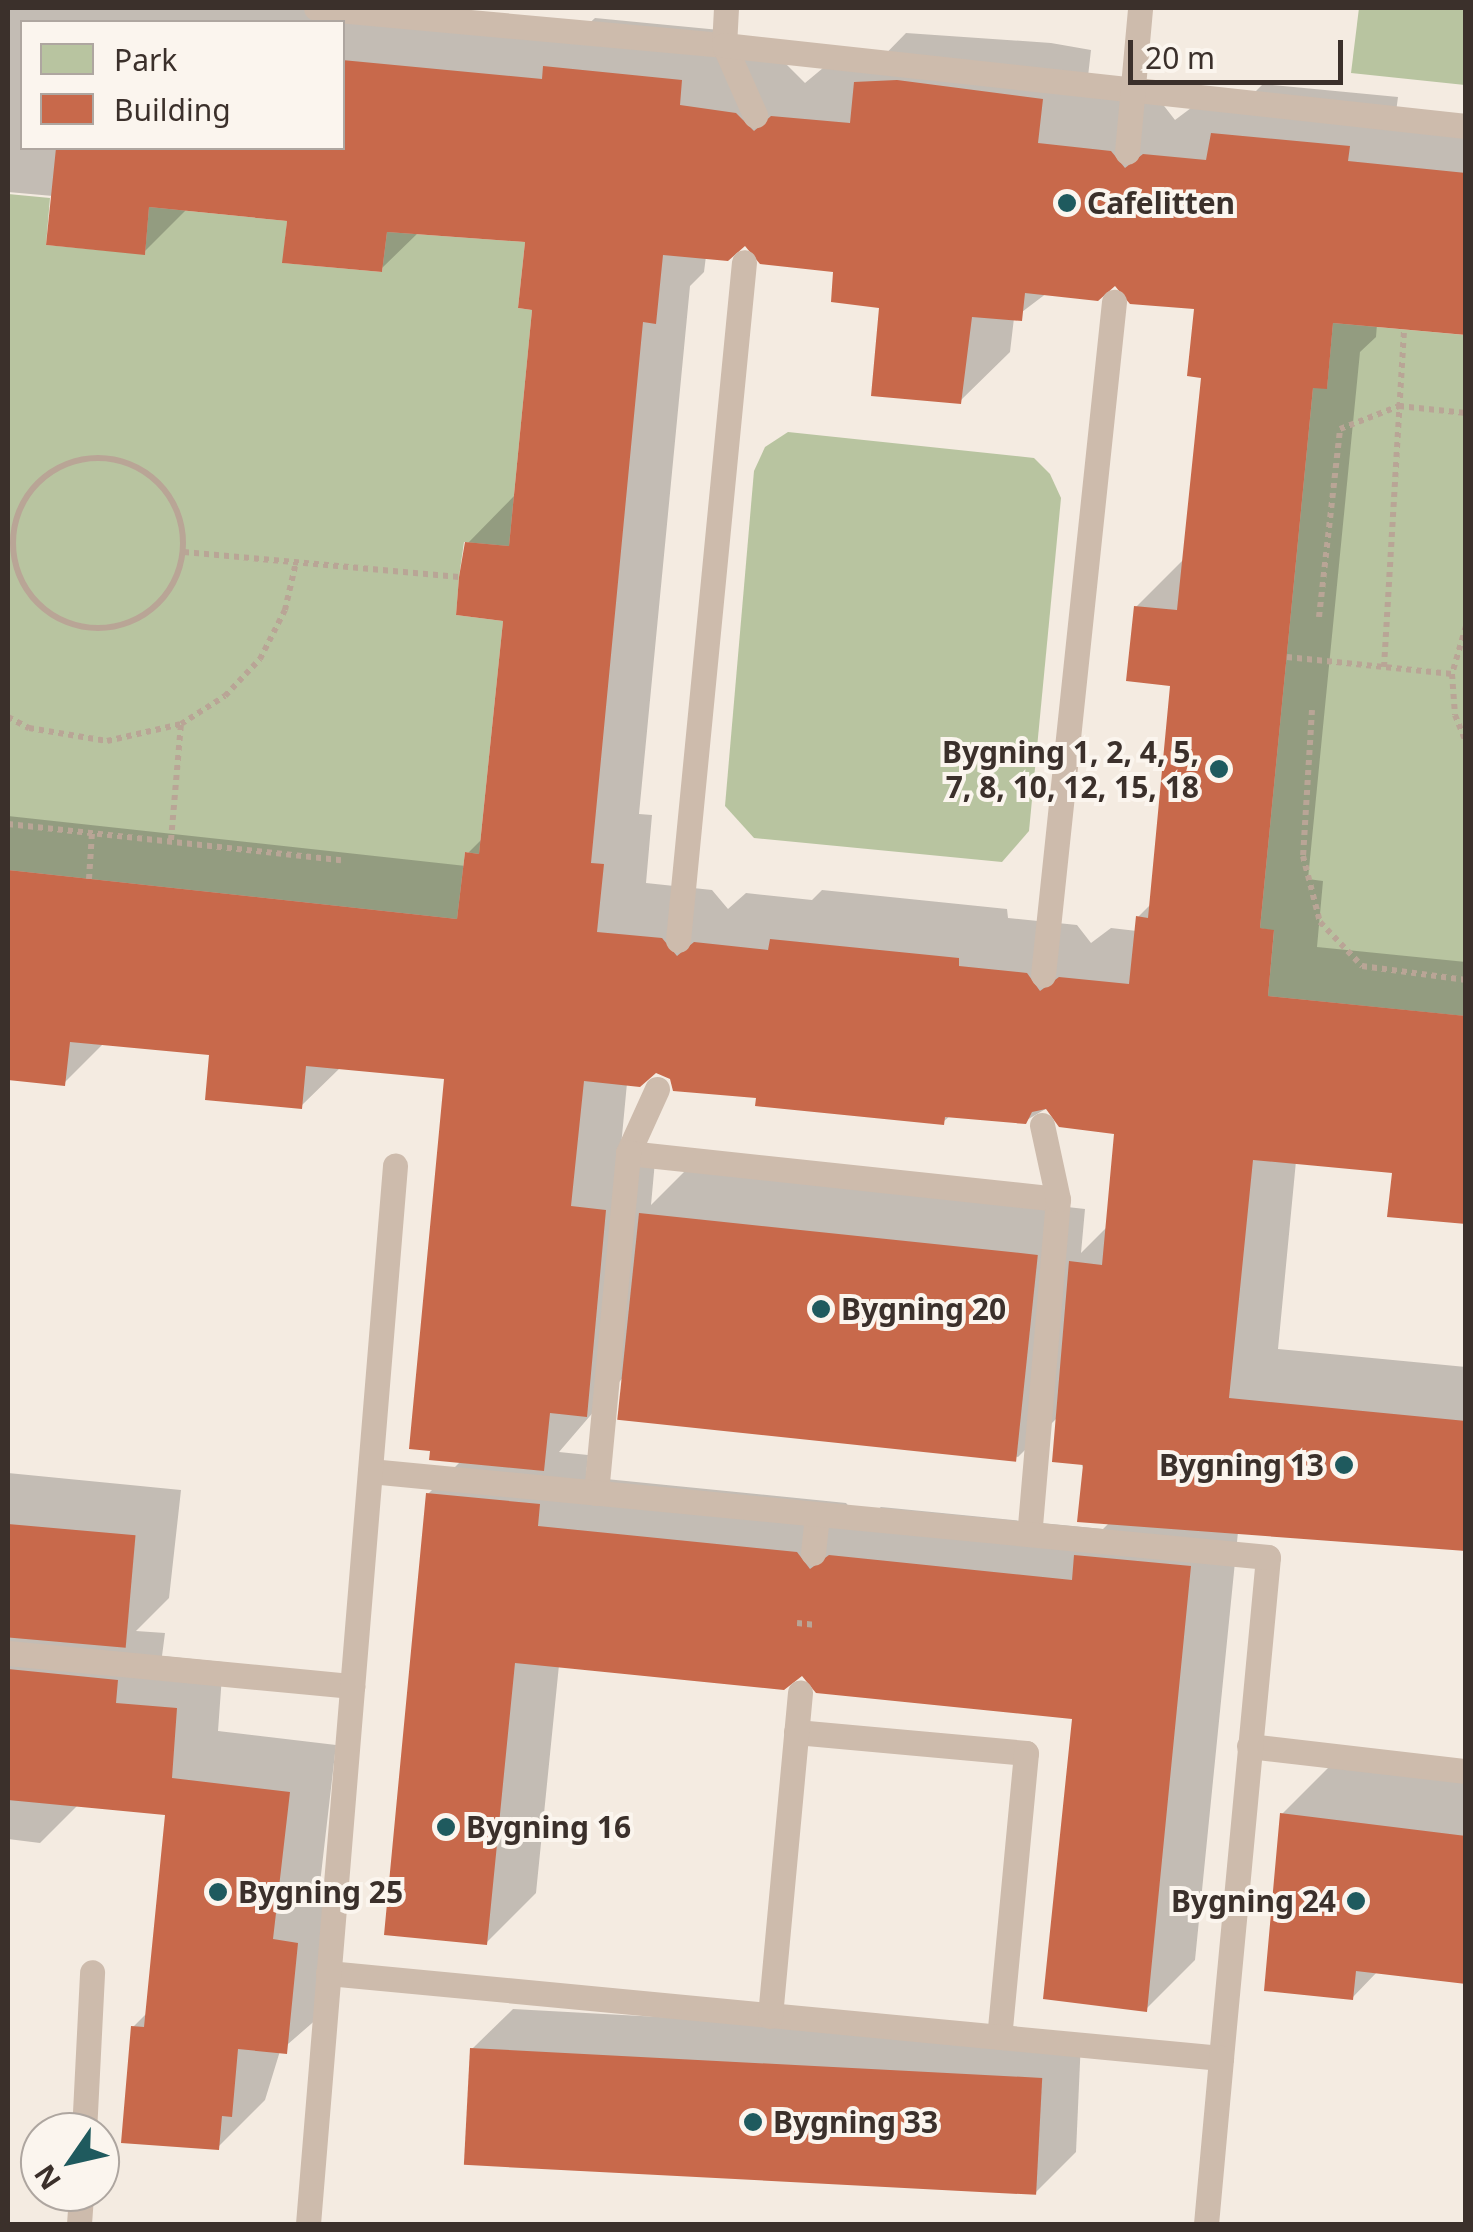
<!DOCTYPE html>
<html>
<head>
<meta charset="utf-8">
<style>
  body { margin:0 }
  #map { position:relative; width:1473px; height:2232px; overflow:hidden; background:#f4ebe1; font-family:"Noto Sans",sans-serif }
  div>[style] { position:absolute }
  .green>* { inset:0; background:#b8c4a0 }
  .shadow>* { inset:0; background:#0003 }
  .building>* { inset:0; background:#c8694b; transform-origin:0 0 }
  .path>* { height:6px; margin-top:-3px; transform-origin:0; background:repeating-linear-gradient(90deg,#b9a596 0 5px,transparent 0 10px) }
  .path>.ring { margin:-3px; padding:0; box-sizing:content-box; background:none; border:6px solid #b9a596; border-radius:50% }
  .lane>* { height:25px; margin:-12.5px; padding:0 12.5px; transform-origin:12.5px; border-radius:12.5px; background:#cdbbac }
  .dots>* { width:28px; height:28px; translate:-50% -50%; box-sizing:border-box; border:5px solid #fbf5ee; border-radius:50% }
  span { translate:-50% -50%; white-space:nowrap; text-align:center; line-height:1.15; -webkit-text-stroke:8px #fbf5ee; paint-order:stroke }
  .poi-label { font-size:30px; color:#3b302b; font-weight:700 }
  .left { translate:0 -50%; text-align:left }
  .right { translate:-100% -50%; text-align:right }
  .frame { position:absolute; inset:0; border:10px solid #3b302b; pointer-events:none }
  .legend { position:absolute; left:20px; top:20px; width:325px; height:130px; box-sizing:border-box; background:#fbf5ee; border:2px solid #aea6a0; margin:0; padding:12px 18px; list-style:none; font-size:30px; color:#3b302b }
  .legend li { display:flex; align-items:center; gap:20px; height:50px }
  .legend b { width:50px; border:2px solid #aea6a0 }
  .north { position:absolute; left:20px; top:2112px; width:100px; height:100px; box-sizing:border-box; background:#fbf5ee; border:2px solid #aea6a0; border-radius:50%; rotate:236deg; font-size:28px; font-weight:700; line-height:40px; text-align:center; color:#3b302b }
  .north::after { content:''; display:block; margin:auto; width:35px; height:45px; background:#1f5a5e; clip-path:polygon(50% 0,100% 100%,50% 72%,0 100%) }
  .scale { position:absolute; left:1128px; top:40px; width:215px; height:45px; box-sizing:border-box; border:5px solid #3b302b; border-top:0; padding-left:12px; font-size:30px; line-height:35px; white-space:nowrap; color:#3b302b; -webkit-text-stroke:8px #fbf5ee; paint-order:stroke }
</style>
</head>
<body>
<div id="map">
  <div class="green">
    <i style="clip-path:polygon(1359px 8px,1465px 8px,1465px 85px,1351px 73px)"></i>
    <i style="clip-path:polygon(8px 194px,50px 198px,46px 245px,145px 254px,149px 207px,287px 221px,283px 263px,382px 272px,387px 232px,525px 242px,518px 308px,532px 310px,509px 546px,464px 542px,459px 577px,456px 615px,503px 621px,479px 854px,465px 852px,457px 919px,8px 870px)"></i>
    <i style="clip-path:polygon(1333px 323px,1465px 335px,1465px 1016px,1268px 996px,1274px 931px,1260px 928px,1313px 388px,1327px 388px)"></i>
    <i style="clip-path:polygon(788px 432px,1034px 458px,1050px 474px,1061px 498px,1029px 831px,1002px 862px,754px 838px,725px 806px,754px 471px,765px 447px)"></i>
  </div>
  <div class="shadow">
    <i style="clip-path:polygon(evenodd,8px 8px,357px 8px,583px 29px,595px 18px,730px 31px,786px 64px,805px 83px,823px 68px,868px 72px,906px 33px,1051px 43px,1091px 50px,1086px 94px,1161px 102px,1175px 120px,1195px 105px,1237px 110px,1263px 84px,1398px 97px,1396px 112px,1466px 119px,1466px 333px,1377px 324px,1376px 337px,1360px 352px,1308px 879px,1323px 881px,1317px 947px,1466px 962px,1466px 1221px,1395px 1171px,1296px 1161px,1278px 1349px,1466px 1367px,1466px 1547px,1238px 1532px,1195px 1960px,1146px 2009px,1075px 1717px,803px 1673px,559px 1665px,536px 1893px,486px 1943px,428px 1494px,461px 1461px,446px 1077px,341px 1067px,301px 1106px,212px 1053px,105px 1042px,64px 1083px,8px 1077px,8px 816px,466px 866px,468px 853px,483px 838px,506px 619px,468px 543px,516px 494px,535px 307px,528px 239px,419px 232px,381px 269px,290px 219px,187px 209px,144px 252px,53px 196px,8px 192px,8px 8px,22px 22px,342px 22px,342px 148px,22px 148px,22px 22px,8px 8px,745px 242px,836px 270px,882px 306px,960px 401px,1010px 352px,1014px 318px,1047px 293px,1115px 282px,1196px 307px,1204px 375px,1184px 559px,1136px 607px,1173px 684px,1152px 903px,1138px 917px,1137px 931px,1111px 928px,1091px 943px,1077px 925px,1008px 918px,1007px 909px,822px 890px,812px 900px,746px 893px,728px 909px,712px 890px,646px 883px,652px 815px,639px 814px,690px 286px,704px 272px,706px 256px,745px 242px,8px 8px,656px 1070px,759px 1096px,943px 1122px,951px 1115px,1025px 1121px,1049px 1107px,1117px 1132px,1108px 1226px,1081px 1253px,1085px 1209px,691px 1165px,651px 1205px,655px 1161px,620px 1157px,627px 1083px,656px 1070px,8px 8px,626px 1374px,1018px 1457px,1058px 1417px,1110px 1522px,1103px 1529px,881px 1507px,861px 1521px,846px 1503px,586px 1477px,588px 1455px,559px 1452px,626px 1374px)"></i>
    <i style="clip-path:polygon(8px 1473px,181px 1490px,169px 1598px,136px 1631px,165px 1633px,162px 1656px,223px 1662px,218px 1731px,336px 1745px,319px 1892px,344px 1896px,334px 2004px,280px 2051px,265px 2100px,218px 2147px,133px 2027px,148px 2012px,168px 1812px,79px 1804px,40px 1843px,8px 1839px)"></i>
    <i style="clip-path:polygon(1342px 1754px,1466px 1768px,1466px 1982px,1378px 1971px,1352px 1998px,1282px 1814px)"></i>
    <i style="clip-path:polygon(513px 2009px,1081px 2040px,1076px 2152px,1035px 2193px,472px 2049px)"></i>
  </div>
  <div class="building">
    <i style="clip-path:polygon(evenodd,342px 60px,542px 79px,543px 66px,682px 80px,680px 105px,736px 113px,754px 131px,771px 116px,850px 123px,854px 82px,897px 80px,1043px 99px,1038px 143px,1111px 151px,1125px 168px,1143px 154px,1206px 160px,1211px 133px,1350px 146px,1348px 161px,1466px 173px,1466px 335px,1333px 323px,1327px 389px,1313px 388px,1260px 928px,1274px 930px,1268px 996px,1466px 1016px,1466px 1224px,1387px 1217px,1392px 1173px,1253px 1160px,1229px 1398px,1466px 1421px,1466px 1551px,1077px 1522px,1083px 1465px,1052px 1462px,1069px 1261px,1102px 1265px,1114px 1134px,1059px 1127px,1046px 1109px,1032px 1112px,1026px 1124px,945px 1117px,944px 1125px,755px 1106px,756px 1098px,673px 1091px,670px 1079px,656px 1073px,640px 1087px,584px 1081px,571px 1206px,606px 1210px,587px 1417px,550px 1413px,544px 1471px,429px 1460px,430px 1451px,409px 1449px,444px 1079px,306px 1066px,302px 1109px,205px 1100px,209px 1055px,70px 1042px,65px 1086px,8px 1080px,8px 870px,457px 919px,465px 852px,479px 854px,503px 621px,456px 615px,459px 577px,465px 542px,509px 546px,532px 310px,518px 308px,525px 242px,387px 232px,382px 272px,282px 263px,287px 221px,149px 207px,145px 255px,46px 245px,56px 148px,342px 148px,342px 60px,745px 246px,760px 264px,833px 272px,831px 302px,879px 308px,871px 396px,961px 404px,972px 317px,1022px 321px,1025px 293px,1098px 301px,1115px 286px,1130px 304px,1194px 309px,1187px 376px,1201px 378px,1177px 610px,1134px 606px,1126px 681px,1170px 686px,1148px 918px,1136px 916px,1129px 984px,1059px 977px,1040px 991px,1027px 973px,959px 966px,959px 958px,770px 939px,768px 950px,694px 942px,677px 956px,662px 938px,597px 932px,604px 864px,591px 863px,643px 322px,656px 324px,663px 255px,728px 261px,745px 246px)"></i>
    <i style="left:639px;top:1213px;width:401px;height:208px;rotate:6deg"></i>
    <i style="clip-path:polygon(426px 1493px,540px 1504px,538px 1526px,797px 1552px,810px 1569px,829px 1555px,1072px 1580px,1074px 1555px,1191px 1566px,1147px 2012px,1043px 1999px,1072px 1719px,816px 1693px,802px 1676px,784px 1690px,515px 1663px,487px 1945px,384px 1935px)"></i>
    <i style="left:8px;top:1524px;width:128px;height:113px;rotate:5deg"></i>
    <i style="clip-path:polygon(8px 1669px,118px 1680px,116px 1703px,177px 1708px,172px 1778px,290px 1792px,273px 1939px,298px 1943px,287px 2054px,238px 2049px,232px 2117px,222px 2116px,219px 2150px,121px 2143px,131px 2026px,144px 2027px,165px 1815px,8px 1800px)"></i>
    <i style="clip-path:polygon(1280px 1813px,1466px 1836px,1466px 1984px,1356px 1971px,1353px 2000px,1264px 1991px)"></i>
    <i style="left:470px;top:2048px;width:573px;height:117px;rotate:3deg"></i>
  </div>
  <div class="path">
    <i class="ring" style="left:13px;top:458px;width:164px;height:164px"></i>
    <i style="left:184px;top:552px;width:276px;rotate:5.2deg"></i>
    <i style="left:1319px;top:617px;width:189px;rotate:-83.6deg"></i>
    <i style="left:1340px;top:429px;width:63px;rotate:-21.3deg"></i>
    <i style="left:1399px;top:406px;width:67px;rotate:6deg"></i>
    <i style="left:1466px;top:626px;width:50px;rotate:106.3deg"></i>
    <i style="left:1452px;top:674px;width:41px;rotate:85.8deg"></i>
    <i style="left:1455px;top:715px;width:29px;rotate:68deg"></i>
    <i style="left:1287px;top:657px;width:166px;rotate:5.9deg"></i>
    <i style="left:1384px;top:667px;width:338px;rotate:-86.6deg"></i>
    <i style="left:1312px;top:710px;width:146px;rotate:93.5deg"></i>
    <i style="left:1303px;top:856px;width:68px;rotate:75.6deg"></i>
    <i style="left:1320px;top:922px;width:61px;rotate:46.3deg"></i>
    <i style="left:1362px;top:966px;width:105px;rotate:7.7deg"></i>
    <i style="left:8px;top:717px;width:24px;rotate:28deg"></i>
    <i style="left:29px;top:728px;width:79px;rotate:9.5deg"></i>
    <i style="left:107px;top:741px;width:76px;rotate:-12.9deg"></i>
    <i style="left:181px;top:724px;width:52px;rotate:-32.5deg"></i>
    <i style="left:225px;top:696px;width:51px;rotate:-46.6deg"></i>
    <i style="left:260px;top:659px;width:55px;rotate:-63deg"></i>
    <i style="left:285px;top:610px;width:49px;rotate:-77.1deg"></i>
    <i style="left:8px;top:824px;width:335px;rotate:6.2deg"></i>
    <i style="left:171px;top:840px;width:116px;rotate:-85.1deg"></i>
    <i style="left:89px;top:879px;width:47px;rotate:-86.3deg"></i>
    <i style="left:797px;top:1623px;width:19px;rotate:6deg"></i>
  </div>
  <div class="lane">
    <i style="left:316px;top:8px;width:410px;rotate:5.2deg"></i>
    <i style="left:724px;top:45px;width:77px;rotate:66.1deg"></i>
    <i style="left:726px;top:8px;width:37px;rotate:93deg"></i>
    <i style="left:724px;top:45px;width:746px;rotate:6.23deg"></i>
    <i style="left:1127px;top:152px;width:145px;rotate:-84.8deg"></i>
    <i style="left:678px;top:940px;width:681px;rotate:-84.44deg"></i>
    <i style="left:1043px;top:975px;width:677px;rotate:-83.98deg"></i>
    <i style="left:657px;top:1089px;width:70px;rotate:114.4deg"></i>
    <i style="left:628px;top:1153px;width:432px;rotate:6.1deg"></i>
    <i style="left:1058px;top:1199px;width:336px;rotate:94.9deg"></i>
    <i style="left:1042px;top:1125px;width:76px;rotate:77.8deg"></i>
    <i style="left:596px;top:1493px;width:342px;rotate:-84.6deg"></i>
    <i style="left:813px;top:1553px;width:39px;rotate:-84deg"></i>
    <i style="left:8px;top:1653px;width:346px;rotate:5.5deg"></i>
    <i style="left:796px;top:1732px;width:231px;rotate:5.2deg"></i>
    <i style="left:1026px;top:1753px;width:285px;rotate:95.4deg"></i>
    <i style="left:1249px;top:1746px;width:218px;rotate:6.6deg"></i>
    <i style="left:328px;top:1973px;width:897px;rotate:5.44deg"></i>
    <i style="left:1221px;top:2058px;width:503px;rotate:-84.64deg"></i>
    <i style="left:1268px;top:1557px;width:902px;rotate:-174.53deg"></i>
    <i style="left:770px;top:2016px;width:325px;rotate:-84.7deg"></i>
    <i style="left:84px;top:2132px;width:160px;rotate:-87.1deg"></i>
    <i style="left:79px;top:2224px;width:32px;rotate:-86deg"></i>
    <i style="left:308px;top:2224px;width:1062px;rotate:-85.3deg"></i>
    <i style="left:1206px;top:2224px;width:167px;rotate:-84.8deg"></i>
  </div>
  <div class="dots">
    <i style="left:1067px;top:203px;background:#1f5a5e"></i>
    <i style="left:1219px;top:769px;background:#1f5a5e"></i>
    <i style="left:821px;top:1309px;background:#1f5a5e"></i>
    <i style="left:1344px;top:1465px;background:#1f5a5e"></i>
    <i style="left:446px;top:1827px;background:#1f5a5e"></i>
    <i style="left:218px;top:1892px;background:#1f5a5e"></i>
    <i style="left:1356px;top:1901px;background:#1f5a5e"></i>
    <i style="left:753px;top:2122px;background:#1f5a5e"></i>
  </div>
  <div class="poi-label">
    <span class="left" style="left:1087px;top:203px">Cafelitten</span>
    <span class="right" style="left:1199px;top:769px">Bygning 1, 2, 4, 5,<br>7, 8, 10, 12, 15, 18</span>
    <span class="left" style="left:841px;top:1309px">Bygning 20</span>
    <span class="right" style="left:1324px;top:1465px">Bygning 13</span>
    <span class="left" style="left:466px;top:1827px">Bygning 16</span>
    <span class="left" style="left:238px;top:1892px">Bygning 25</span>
    <span class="right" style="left:1336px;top:1901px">Bygning 24</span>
    <span class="left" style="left:773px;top:2122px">Bygning 33</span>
  </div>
  <div class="frame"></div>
  <ul class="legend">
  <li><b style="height:28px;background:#b8c4a0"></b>Park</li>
  <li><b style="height:28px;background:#c8694b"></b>Building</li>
  </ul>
  <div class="north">N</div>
  <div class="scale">20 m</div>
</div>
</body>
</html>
